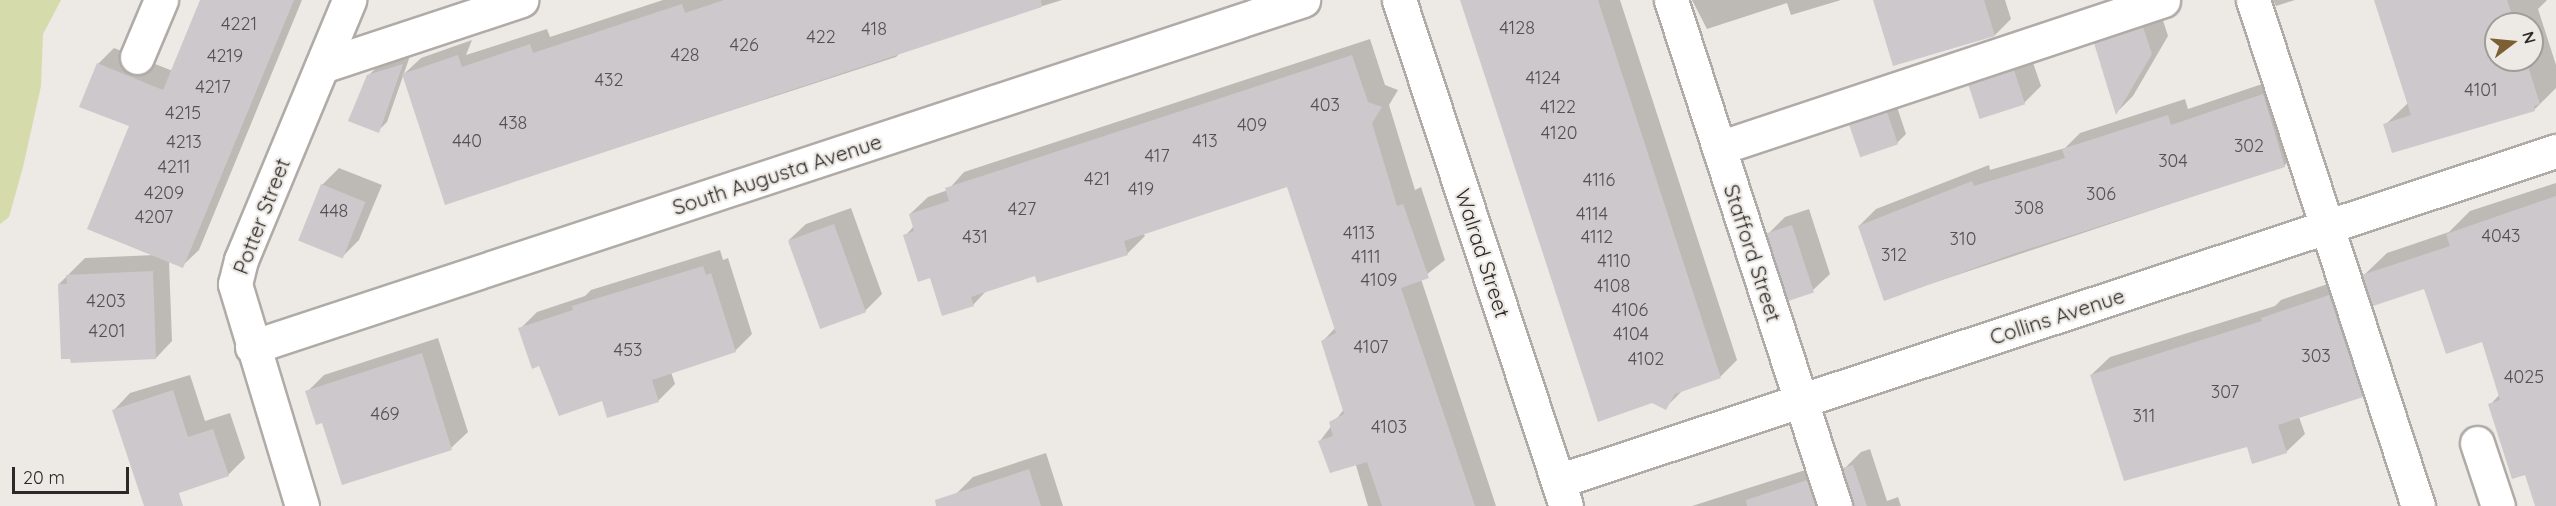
<!DOCTYPE html>
<html>
<head>
<meta charset="utf-8">
<style>
  body { margin:0 }
  #map { position:relative; width:2556px; height:506px; overflow:hidden; background:#ede9e4; font-family:Quicksand,sans-serif }
  div>[style] { position:absolute }
  .green>* { inset:0; background:#d5dbaa }
  .shadow>* { inset:0; background:#0003 }
  .building>* { inset:0; background:#cdc8cc; transform-origin:0 0 }
  .roads { filter:drop-shadow(2px 0 #b0aba7) drop-shadow(-2px 0 #b0aba7) drop-shadow(0 2px #b0aba7) drop-shadow(0 -2px #b0aba7) }
  .minor>* { height:33px; margin:-16.5px; padding:0 16.5px; transform-origin:16.5px; border-radius:16.5px; background:#fff }
  span { translate:-50% -50%; white-space:nowrap; text-align:center; line-height:1.15; -webkit-text-stroke:4.5px #ede9e4; paint-order:stroke }
  .number-label { font-size:18px; color:#545251 }
  .number-label span { -webkit-text-stroke-width:0 }
  .street-label { font-size:21px; color:#2b2a28 }
  .north { position:absolute; left:2484px; top:12px; width:60px; height:60px; box-sizing:border-box; background:#ede9e4; border:2px solid #9f9d99; border-radius:50%; rotate:74deg; font-size:16px; font-weight:700; line-height:24px; text-align:center; color:#2b2a28 }
  .north::after { content:''; display:block; margin:auto; width:21px; height:27px; background:#7c5f33; clip-path:polygon(50% 0,100% 100%,50% 72%,0 100%) }
  .scale { position:absolute; left:12px; top:467px; width:117px; height:27px; box-sizing:border-box; border:3px solid #2b2a28; border-top:0; padding-left:8px; font-size:18px; line-height:21px; white-space:nowrap; color:#2b2a28; -webkit-text-stroke:4px #ede9e4; paint-order:stroke }
</style>
</head>
<body>
<div id="map">
  <div class="green">
    <i style="clip-path:polygon(0 0,61px 0,43px 34px,41px 86px,23px 167px,9px 217px,0 224px)"></i>
  </div>
  <div class="shadow">
    <i style="clip-path:polygon(202px 0,302px 0,199px 250px,182px 266px,169px 261px,172px 341px,156px 358px,59px 284px,85px 258px,155px 255px,131px 125px,98px 64px,114px 48px,173px 71px)"></i>
    <i style="clip-path:polygon(663px 0,1062px 0,904px 49px,896px 57px,446px 203px,404px 74px,421px 58px,472px 40px,466px 55px,547px 29px,550px 37px)"></i>
    <i style="clip-path:polygon(1465px 0,1620px 0,1737px 360px,1721px 376px,1683px 390px,1665px 408px)"></i>
    <i style="clip-path:polygon(1692px 0,1841px 0,1791px 15px,1787px 3px,1707px 29px)"></i>
    <i style="clip-path:polygon(1875px 0,2005px 0,2011px 19px,1995px 35px)"></i>
    <i style="clip-path:polygon(2273px 0,2295px 0,2276px 6px)"></i>
    <i style="clip-path:polygon(evenodd,2375px 0,2547px 0,2538px 9px,2556px 65px,2556px 88px,2534px 110px,2385px 125px,2408px 103px,2375px 0,2496px 24px,2532px 24px,2532px 60px,2496px 60px,2496px 24px)"></i>
    <i style="clip-path:polygon(2160px 11px,2168px 36px,2133px 96px,2117px 112px,2096px 43px,2113px 27px)"></i>
    <i style="clip-path:polygon(1370px 39px,1385px 85px,1398px 90px,1389px 105px,1415px 190px,1421px 187px,1445px 260px,1421px 279px,1496px 506px,1368px 506px,1355px 462px,1320px 441px,1344px 409px,1323px 341px,1335px 328px,1288px 185px,1143px 233px,1145px 236px,1127px 254px,1036px 274px,987px 290px,973px 305px,931px 277px,905px 236px,914px 226px,910px 214px,928px 197px,948px 190px,964px 172px)"></i>
    <i style="clip-path:polygon(2030px 54px,2041px 86px,2024px 103px,1969px 85px,1986px 69px)"></i>
    <i style="clip-path:polygon(410px 56px,387px 122px,378px 131px,368px 76px,378px 66px)"></i>
    <i style="clip-path:polygon(2280px 78px,2301px 149px,2284px 166px,1885px 299px,1859px 226px,1876px 209px,1989px 165px,1990px 170px,2065px 148px,2080px 133px,2185px 99px,2188px 109px)"></i>
    <i style="clip-path:polygon(1896px 104px,1906px 134px,1897px 143px,1851px 125px,1860px 116px)"></i>
    <i style="clip-path:polygon(339px 168px,382px 185px,359px 240px,343px 256px,322px 185px)"></i>
    <i style="clip-path:polygon(2556px 183px,2556px 506px,2537px 506px,2526px 473px,2490px 405px,2500px 394px,2483px 341px,2425px 287px,2364px 275px,2387px 253px,2449px 232px,2470px 211px)"></i>
    <i style="clip-path:polygon(851px 208px,882px 294px,865px 311px,789px 240px,806px 224px)"></i>
    <i style="clip-path:polygon(1809px 209px,1830px 274px,1813px 290px,1789px 299px,1768px 234px,1785px 217px)"></i>
    <i style="clip-path:polygon(720px 250px,723px 260px,728px 258px,752px 334px,735px 351px,671px 372px,675px 384px,658px 401px,603px 399px,540px 365px,520px 329px,537px 312px,585px 296px,591px 290px)"></i>
    <i style="clip-path:polygon(2348px 277px,2380px 378px,2362px 396px,2299px 417px,2305px 434px,2286px 452px,2248px 445px,2091px 375px,2110px 357px,2275px 306px,2281px 300px)"></i>
    <i style="clip-path:polygon(438px 338px,468px 432px,451px 448px,323px 421px,307px 392px,324px 375px)"></i>
    <i style="clip-path:polygon(190px 375px,205px 421px,230px 413px,245px 458px,228px 475px,114px 410px,130px 393px)"></i>
    <i style="clip-path:polygon(1870px 449px,1887px 501px,1898px 497px,1901px 506px,1854px 506px,1844px 469px,1861px 452px)"></i>
    <i style="clip-path:polygon(1046px 453px,1063px 506px,958px 506px,956px 494px,973px 477px)"></i>
    <i style="clip-path:polygon(1824px 464px,1850px 506px,1692px 506px)"></i>
  </div>
  <div class="building">
    <i style="clip-path:polygon(200px 0,294px 0,183px 268px,87px 229px,129px 126px,79px 107px,97px 63px,163px 90px)"></i>
    <i style="clip-path:polygon(724px 0,1041px 0,1042px 7px,445px 205px,402px 74px,458px 55px,462px 67px,530px 44px,533px 53px,682px 4px,685px 13px)"></i>
    <i style="clip-path:polygon(1460px 0,1598px 0,1721px 378px,1675px 394px,1666px 410px,1652px 403px,1598px 422px)"></i>
    <i style="clip-path:polygon(1873px 0,1984px 0,1995px 36px,1893px 66px)"></i>
    <i style="clip-path:polygon(2374px 0,2507px 0,2515px 24px,2496px 24px,2496px 60px,2526px 60px,2540px 104px,2534px 106px,2535px 111px,2392px 153px,2383px 124px,2411px 115px)"></i>
    <i style="clip-path:polygon(2143px 27px,2152px 54px,2116px 115px,2094px 43px)"></i>
    <i style="clip-path:polygon(1352px 55px,1368px 102px,1382px 107px,1372px 123px,1397px 206px,1403px 204px,1429px 278px,1401px 288px,1475px 506px,1382px 506px,1367px 462px,1330px 473px,1318px 441px,1333px 436px,1329px 422px,1344px 414px,1321px 341px,1336px 333px,1287px 187px,1124px 241px,1128px 255px,1037px 283px,1035px 276px,971px 297px,974px 306px,942px 316px,930px 278px,918px 282px,903px 235px,914px 231px,909px 214px,949px 201px,945px 188px)"></i>
    <i style="clip-path:polygon(403px 64px,379px 133px,348px 121px,367px 75px)"></i>
    <i style="left:2014px;top:70px;width:36px;height:48px;rotate:72deg"></i>
    <i style="clip-path:polygon(2263px 94px,2285px 167px,2016px 253px,1884px 301px,1858px 226px,1972px 181px,1974px 186px,2065px 158px,2062px 149px,2168px 115px,2171px 125px)"></i>
    <i style="left:1887px;top:112px;width:34px;height:40px;rotate:71deg"></i>
    <i style="left:321px;top:184px;width:48px;height:61px;rotate:22deg"></i>
    <i style="clip-path:polygon(2556px 196px,2556px 506px,2535px 506px,2525px 475px,2512px 479px,2488px 404px,2500px 400px,2482px 342px,2446px 354px,2424px 289px,2373px 306px,2362px 275px,2450px 246px,2446px 234px)"></i>
    <i style="left:834px;top:224px;width:94px;height:49px;rotate:70deg"></i>
    <i style="left:1792px;top:225px;width:71px;height:28px;rotate:72deg"></i>
    <i style="clip-path:polygon(703px 266px,706px 275px,711px 273px,736px 352px,652px 380px,659px 402px,607px 418px,602px 401px,559px 416px,539px 366px,532px 369px,518px 328px,573px 310px,572px 306px)"></i>
    <i style="clip-path:polygon(153px 271px,156px 359px,71px 363px,70px 359px,61px 359px,58px 284px,67px 284px,66px 275px)"></i>
    <i style="clip-path:polygon(2329px 295px,2363px 397px,2278px 425px,2287px 453px,2252px 464px,2247px 447px,2124px 481px,2090px 375px,2262px 321px,2261px 318px)"></i>
    <i style="clip-path:polygon(422px 353px,452px 450px,342px 485px,322px 423px,316px 425px,305px 391px)"></i>
    <i style="clip-path:polygon(173px 390px,188px 437px,213px 429px,229px 476px,179px 493px,183px 506px,144px 506px,112px 410px)"></i>
    <i style="clip-path:polygon(1853px 465px,1867px 506px,1853px 506px,1842px 468px)"></i>
    <i style="clip-path:polygon(1029px 469px,1041px 506px,936px 506px,935px 500px)"></i>
    <i style="clip-path:polygon(1807px 480px,1815px 506px,1747px 506px,1746px 500px)"></i>
  </div>
  <div class="roads">
    <div class="minor">
      <i style="left:1399px;top:0;width:533px;rotate:71.74deg"></i>
      <i style="left:1671px;top:0;width:532px;rotate:72.04deg"></i>
      <i style="left:2253px;top:0;width:532px;rotate:71.94deg"></i>
      <i style="left:137px;top:57px;width:62px;rotate:-67.2deg"></i>
      <i style="left:322px;top:66px;width:210px;rotate:-18.3deg"></i>
      <i style="left:1719px;top:148px;width:468px;rotate:-18.4deg"></i>
      <i style="left:252px;top:347px;width:1107px;rotate:-18.27deg"></i>
      <i style="left:2477px;top:443px;width:66px;rotate:71.6deg"></i>
      <i style="left:1558px;top:481px;width:1051px;rotate:-18.3deg"></i>
      <i style="left:302px;top:506px;width:232px;rotate:-106.8deg"></i>
      <i style="left:235px;top:284px;width:25px;rotate:-76deg"></i>
      <i style="left:241px;top:260px;width:282px;rotate:-67.4deg"></i>
    </div>
  </div>
  <div class="number-label">
    <span style="left:239px;top:24px">4221</span>
    <span style="left:1517px;top:28px">4128</span>
    <span style="left:874px;top:29px">418</span>
    <span style="left:821px;top:37px">422</span>
    <span style="left:744px;top:45px">426</span>
    <span style="left:685px;top:55px">428</span>
    <span style="left:225px;top:56px">4219</span>
    <span style="left:1543px;top:78px">4124</span>
    <span style="left:609px;top:80px">432</span>
    <span style="left:213px;top:87px">4217</span>
    <span style="left:2481px;top:90px">4101</span>
    <span style="left:1325px;top:105px">403</span>
    <span style="left:1558px;top:107px">4122</span>
    <span style="left:183px;top:113px">4215</span>
    <span style="left:513px;top:123px">438</span>
    <span style="left:1252px;top:125px">409</span>
    <span style="left:1559px;top:133px">4120</span>
    <span style="left:467px;top:141px">440</span>
    <span style="left:1205px;top:141px">413</span>
    <span style="left:184px;top:142px">4213</span>
    <span style="left:2249px;top:146px">302</span>
    <span style="left:1157px;top:156px">417</span>
    <span style="left:2173px;top:161px">304</span>
    <span style="left:174px;top:167px">4211</span>
    <span style="left:1097px;top:179px">421</span>
    <span style="left:1599px;top:180px">4116</span>
    <span style="left:1141px;top:189px">419</span>
    <span style="left:164px;top:193px">4209</span>
    <span style="left:2101px;top:194px">306</span>
    <span style="left:2029px;top:208px">308</span>
    <span style="left:1022px;top:209px">427</span>
    <span style="left:334px;top:211px">448</span>
    <span style="left:1592px;top:214px">4114</span>
    <span style="left:154px;top:217px">4207</span>
    <span style="left:1359px;top:233px">4113</span>
    <span style="left:2501px;top:236px">4043</span>
    <span style="left:975px;top:237px">431</span>
    <span style="left:1597px;top:237px">4112</span>
    <span style="left:1963px;top:239px">310</span>
    <span style="left:1894px;top:255px">312</span>
    <span style="left:1366px;top:257px">4111</span>
    <span style="left:1614px;top:261px">4110</span>
    <span style="left:1379px;top:280px">4109</span>
    <span style="left:1612px;top:286px">4108</span>
    <span style="left:106px;top:301px">4203</span>
    <span style="left:1630px;top:310px">4106</span>
    <span style="left:107px;top:331px">4201</span>
    <span style="left:1631px;top:334px">4104</span>
    <span style="left:1371px;top:347px">4107</span>
    <span style="left:628px;top:350px">453</span>
    <span style="left:2316px;top:356px">303</span>
    <span style="left:1646px;top:359px">4102</span>
    <span style="left:2524px;top:377px">4025</span>
    <span style="left:2225px;top:392px">307</span>
    <span style="left:385px;top:414px">469</span>
    <span style="left:2144px;top:416px">311</span>
    <span style="left:1389px;top:427px">4103</span>
  </div>
  <div class="street-label">
    <span style="left:777px;top:174px;rotate:-18deg">South Augusta Avenue</span>
    <span style="left:261px;top:216px;rotate:-69deg">Potter Street</span>
    <span style="left:1483px;top:253px;rotate:72deg">Walrad Street</span>
    <span style="left:1753px;top:253px;rotate:72deg">Stafford Street</span>
    <span style="left:2057px;top:316px;rotate:-18deg">Collins Avenue</span>
  </div>
  <div class="north">N</div>
  <div class="scale">20 m</div>
</div>
</body>
</html>
